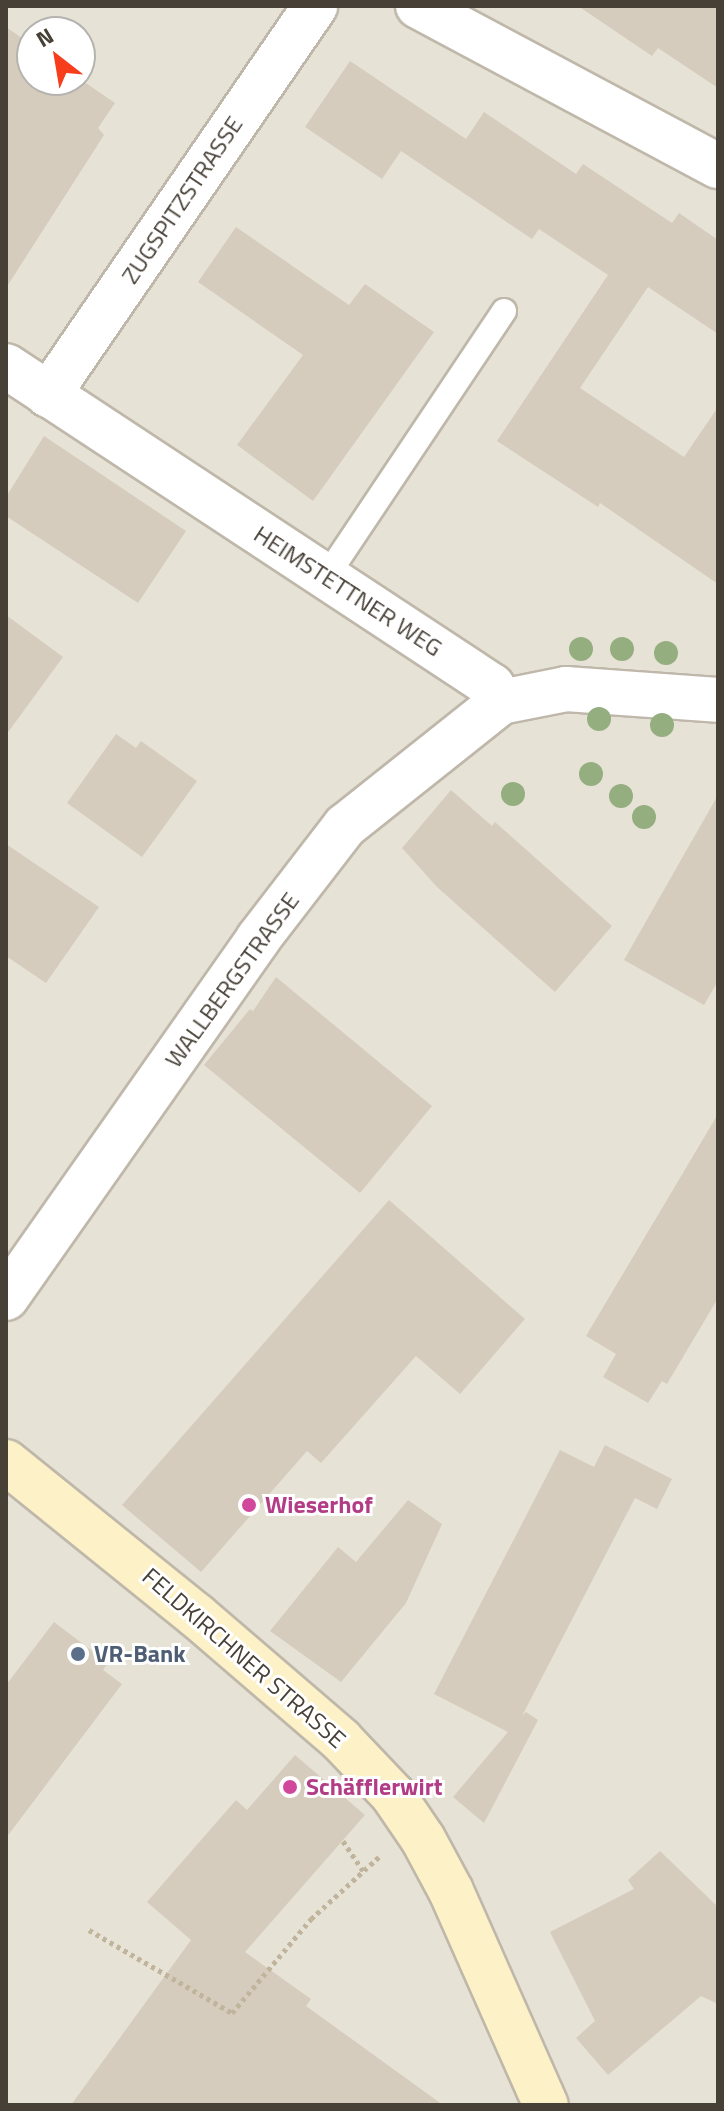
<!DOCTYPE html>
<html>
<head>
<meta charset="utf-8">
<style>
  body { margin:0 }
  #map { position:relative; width:724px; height:2111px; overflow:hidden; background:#f3f0e8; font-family:"Titillium Web",sans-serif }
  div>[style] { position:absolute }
  .residential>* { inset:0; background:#e7e2d6 }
  .building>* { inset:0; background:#d5ccbd }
  .path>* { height:5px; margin-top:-2.5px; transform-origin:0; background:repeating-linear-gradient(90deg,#c0b49c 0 4px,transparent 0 8px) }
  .roads { filter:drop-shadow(2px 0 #bfb8aa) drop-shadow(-2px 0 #bfb8aa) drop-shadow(0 2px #bfb8aa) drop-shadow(0 -2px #bfb8aa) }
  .lane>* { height:24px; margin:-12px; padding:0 12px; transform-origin:12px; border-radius:12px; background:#fff }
  .street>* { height:44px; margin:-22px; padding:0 22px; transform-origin:22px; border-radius:22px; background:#fff }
  .secondary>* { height:44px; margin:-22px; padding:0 22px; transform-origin:22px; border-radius:22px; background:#fdf1c8 }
  .trees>* { width:24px; height:24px; margin:-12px; border-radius:50%; background:#94ae80 }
  .dots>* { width:22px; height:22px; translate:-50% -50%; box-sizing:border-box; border:4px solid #fff; border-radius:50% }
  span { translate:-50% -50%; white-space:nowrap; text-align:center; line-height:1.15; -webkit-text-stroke:6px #fff; paint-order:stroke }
  .street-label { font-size:24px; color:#474037 }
  .hotel-label { font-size:24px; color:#b23c85; font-weight:700 }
  .left { translate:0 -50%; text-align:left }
  .service-label { font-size:24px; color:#4e5e75; font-weight:700 }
  .frame { position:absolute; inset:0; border:8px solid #474037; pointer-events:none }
  .north { position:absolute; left:16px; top:16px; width:80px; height:80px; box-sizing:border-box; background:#fff; border:2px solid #b5b3af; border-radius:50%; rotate:329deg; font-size:22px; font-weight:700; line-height:32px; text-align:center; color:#474037 }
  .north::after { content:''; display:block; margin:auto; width:28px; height:36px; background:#f63e1c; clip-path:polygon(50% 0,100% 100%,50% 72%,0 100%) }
</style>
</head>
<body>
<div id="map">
  <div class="residential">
    <i style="clip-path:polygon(evenodd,6px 6px,718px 6px,718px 2105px,6px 2105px,6px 6px,32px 32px,80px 32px,80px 80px,32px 80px,32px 32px)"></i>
  </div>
  <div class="building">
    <i style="clip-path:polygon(578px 6px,718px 6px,718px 88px,658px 48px,652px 56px)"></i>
    <i style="clip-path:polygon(6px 27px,32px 45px,32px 80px,80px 79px,115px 103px,98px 128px,104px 135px,6px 288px)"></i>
    <i style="clip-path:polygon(350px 61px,466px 139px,484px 112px,576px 174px,583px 164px,672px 223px,679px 213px,718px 240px,718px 334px,648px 287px,580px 388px,684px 457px,718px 407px,718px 584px,600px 503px,598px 507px,497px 441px,608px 275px,539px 229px,532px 239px,401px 151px,382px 179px,305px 127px)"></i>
    <i style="clip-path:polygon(236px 227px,349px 305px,365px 284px,434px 332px,313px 501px,237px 445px,303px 355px,198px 282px)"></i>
    <i style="clip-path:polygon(44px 436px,186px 531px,138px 603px,6px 516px,6px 497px)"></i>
    <i style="clip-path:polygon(6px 615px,63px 657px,6px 735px)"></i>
    <i style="clip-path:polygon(116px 734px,136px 748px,141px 741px,197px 781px,142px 857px,67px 803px)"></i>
    <i style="clip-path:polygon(451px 790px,492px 826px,495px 822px,612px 926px,555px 992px,437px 887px,402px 848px)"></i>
    <i style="clip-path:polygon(718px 795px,718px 981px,704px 1005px,624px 960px)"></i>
    <i style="clip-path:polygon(6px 844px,99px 907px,46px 983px,6px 956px)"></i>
    <i style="clip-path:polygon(276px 977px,432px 1106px,360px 1193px,204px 1065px,250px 1009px,253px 1011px)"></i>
    <i style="clip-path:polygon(718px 1114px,718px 1298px,667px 1384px,662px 1381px,648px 1403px,603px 1377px,616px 1354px,586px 1336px)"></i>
    <i style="clip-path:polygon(389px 1200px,525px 1319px,460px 1394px,416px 1356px,321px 1463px,307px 1451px,201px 1572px,122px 1505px)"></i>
    <i style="clip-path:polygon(605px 1445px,672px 1479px,657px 1509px,635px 1498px,522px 1716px,526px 1712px,538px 1720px,484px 1823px,453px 1797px,508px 1732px,434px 1694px,560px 1450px,594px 1467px)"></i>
    <i style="clip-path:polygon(408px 1500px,442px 1524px,406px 1603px,341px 1682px,270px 1631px,338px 1547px,356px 1562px)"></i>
    <i style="clip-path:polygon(54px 1622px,108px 1663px,103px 1670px,122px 1684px,6px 1838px,6px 1685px)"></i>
    <i style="clip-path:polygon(295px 1755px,365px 1815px,245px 1952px,311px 1999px,306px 2006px,443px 2105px,71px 2105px,191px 1940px,147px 1902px,236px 1800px,247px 1810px)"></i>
    <i style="clip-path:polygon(660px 1851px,718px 1907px,718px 2004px,701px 1996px,608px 2075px,576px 2038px,595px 2021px,550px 1932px,634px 1889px,628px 1880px)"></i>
  </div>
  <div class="path">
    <i style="left:343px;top:1841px;width:36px;rotate:56deg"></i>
    <i style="left:89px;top:1930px;width:165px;rotate:30.1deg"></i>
    <i style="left:232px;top:2013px;width:123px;rotate:-50deg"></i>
    <i style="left:311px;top:1919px;width:95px;rotate:-42.4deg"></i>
  </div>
  <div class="roads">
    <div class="lane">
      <i style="left:326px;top:577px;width:320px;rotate:-56.2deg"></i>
    </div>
    <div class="street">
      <i style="left:418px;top:6px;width:340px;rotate:28.1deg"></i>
      <i style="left:6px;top:366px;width:582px;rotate:33.36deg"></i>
      <i style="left:492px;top:686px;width:18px;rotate:61deg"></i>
      <i style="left:501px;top:702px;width:66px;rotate:-11.3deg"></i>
      <i style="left:566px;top:689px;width:152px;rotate:4.1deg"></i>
      <i style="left:48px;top:395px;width:472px;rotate:-55.5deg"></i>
      <i style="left:6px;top:1298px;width:439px;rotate:-54.9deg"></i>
      <i style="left:258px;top:939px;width:143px;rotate:-52.4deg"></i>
      <i style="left:345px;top:826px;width:199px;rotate:-38.5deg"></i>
    </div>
    <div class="secondary">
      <i style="left:6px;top:1462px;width:245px;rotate:38.9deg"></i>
      <i style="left:197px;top:1616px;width:190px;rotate:40.7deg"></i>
      <i style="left:341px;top:1740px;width:76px;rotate:46.6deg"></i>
      <i style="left:393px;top:1795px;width:53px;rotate:55.7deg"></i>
      <i style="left:423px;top:1839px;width:59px;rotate:61.7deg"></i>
      <i style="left:451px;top:1891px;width:234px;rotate:66.1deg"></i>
    </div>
  </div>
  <div class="trees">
    <i style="left:581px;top:649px"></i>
    <i style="left:622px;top:649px"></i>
    <i style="left:666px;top:653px"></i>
    <i style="left:599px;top:719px"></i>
    <i style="left:662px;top:725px"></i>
    <i style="left:591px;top:774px"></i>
    <i style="left:513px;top:794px"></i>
    <i style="left:621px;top:796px"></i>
    <i style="left:644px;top:817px"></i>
  </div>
  <div class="dots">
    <i style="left:249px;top:1505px;background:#d1479c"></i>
    <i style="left:78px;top:1654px;background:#5c6f8a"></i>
    <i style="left:290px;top:1787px;background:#d1479c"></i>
  </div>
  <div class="street-label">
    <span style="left:182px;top:200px;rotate:-56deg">ZUGSPITZSTRASSE</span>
    <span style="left:348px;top:591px;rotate:33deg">HEIMSTETTNER WEG</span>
    <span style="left:232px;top:980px;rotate:-54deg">WALLBERGSTRASSE</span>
    <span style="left:244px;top:1658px;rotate:41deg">FELDKIRCHNER STRASSE</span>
  </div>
  <div class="hotel-label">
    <span class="left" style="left:265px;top:1505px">Wieserhof</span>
    <span class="left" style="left:306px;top:1787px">Schäfflerwirt</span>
  </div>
  <div class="service-label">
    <span class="left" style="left:94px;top:1654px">VR-Bank</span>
  </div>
  <div class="frame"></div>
  <div class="north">N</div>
</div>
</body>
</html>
